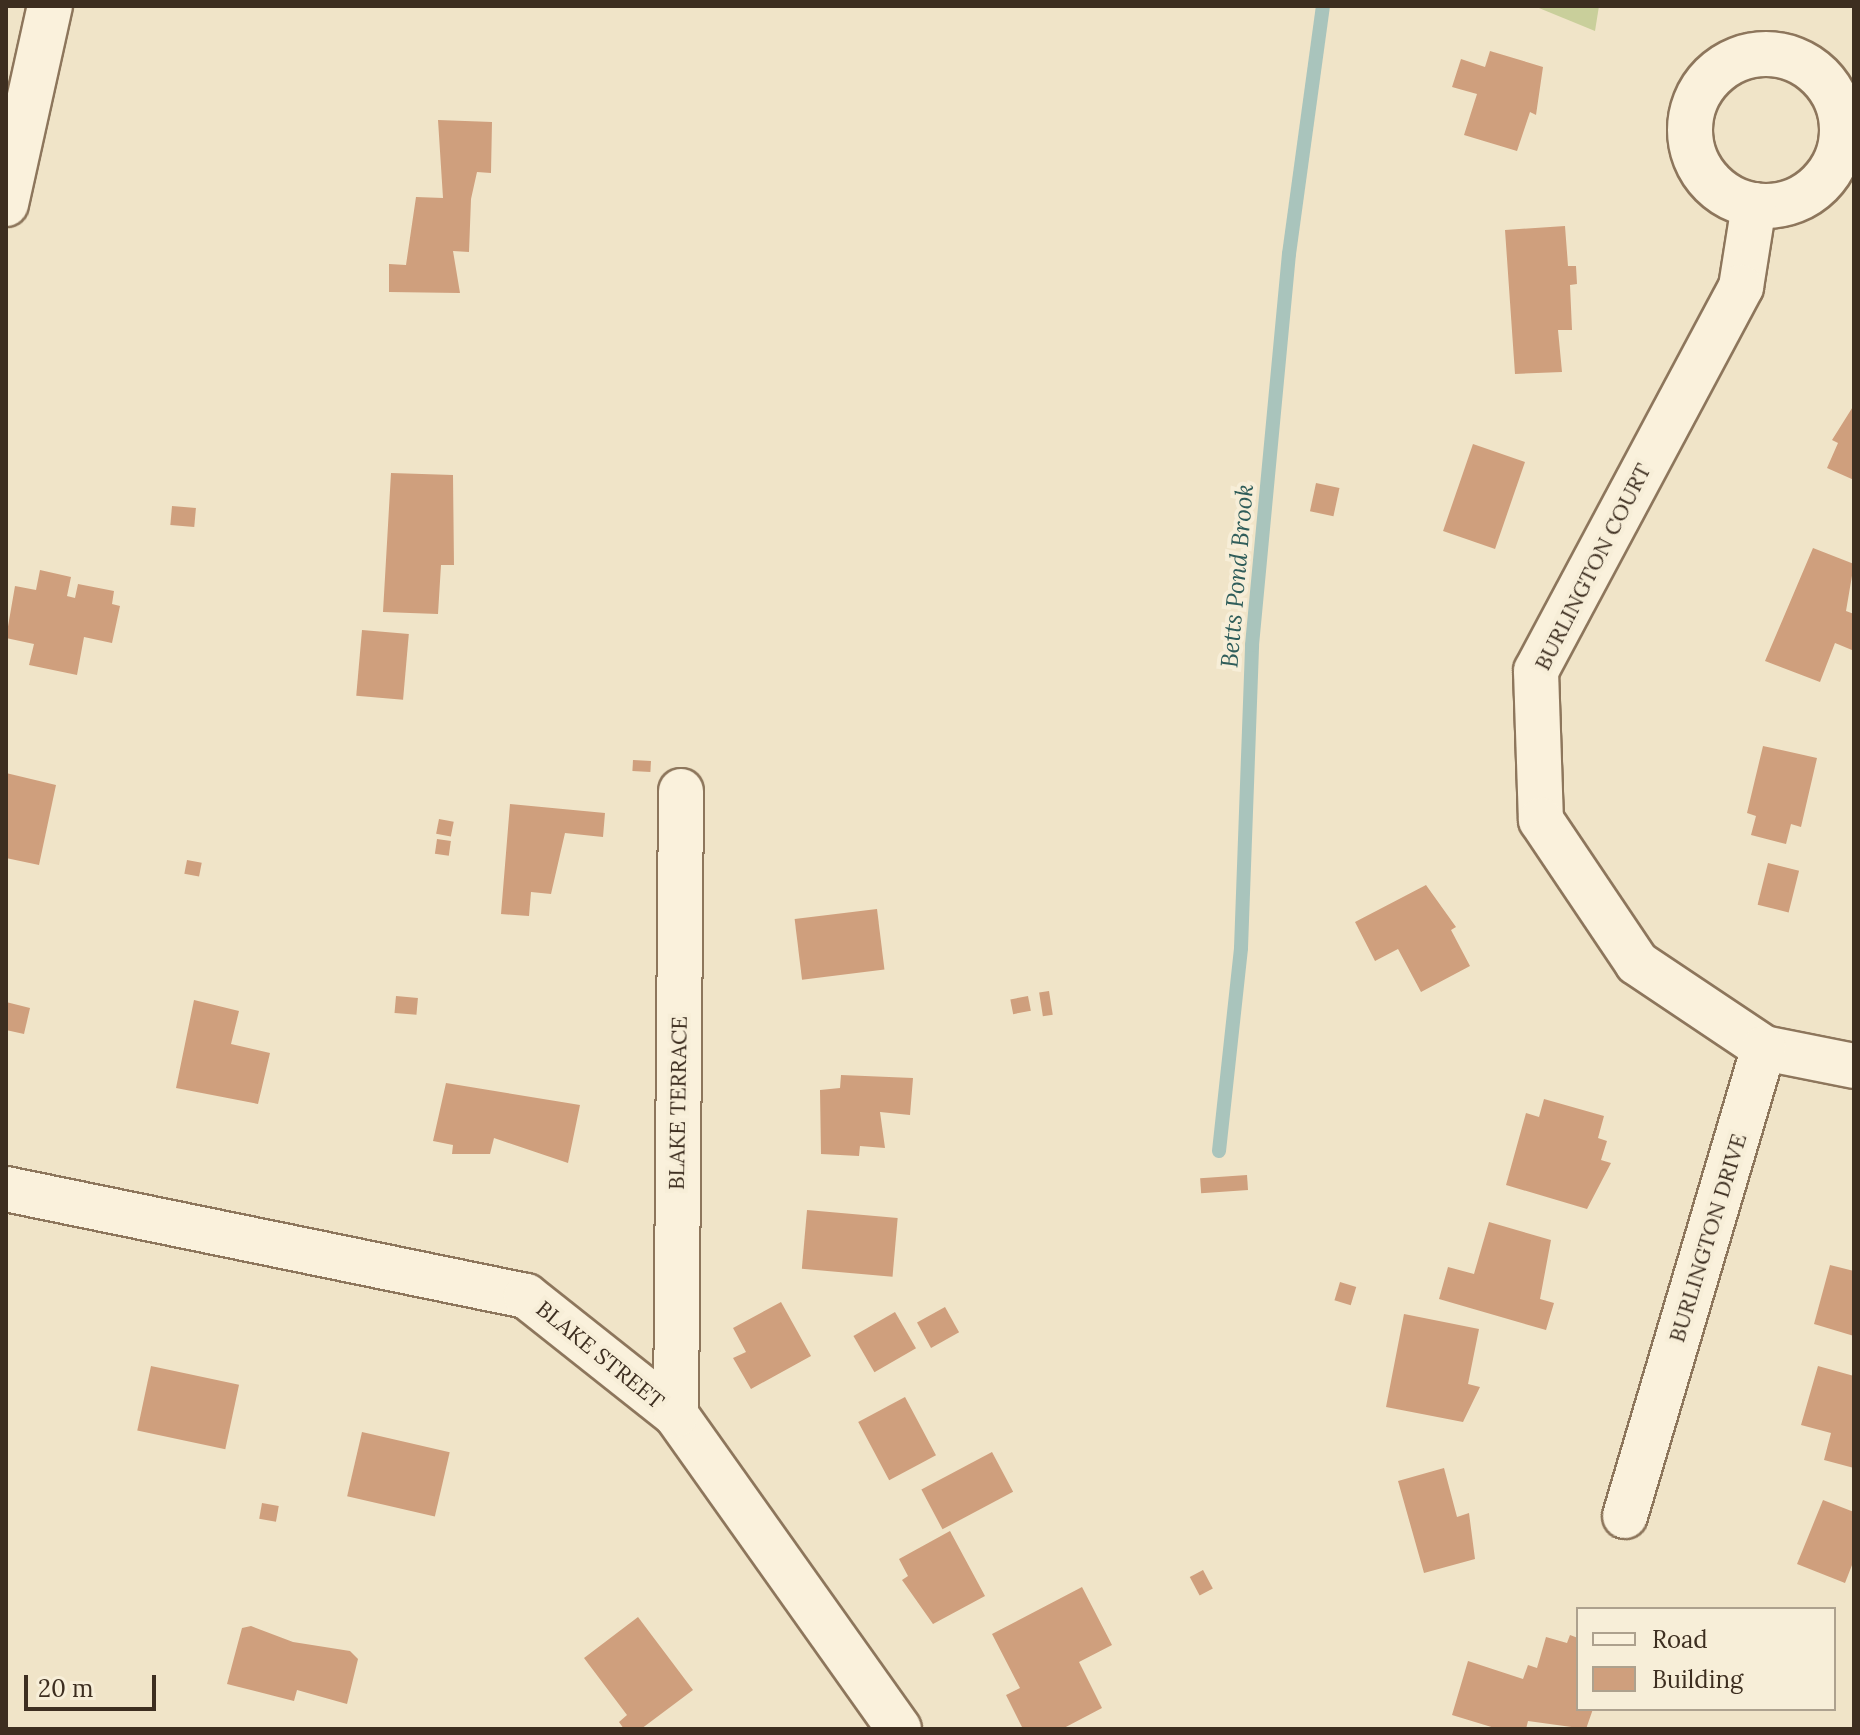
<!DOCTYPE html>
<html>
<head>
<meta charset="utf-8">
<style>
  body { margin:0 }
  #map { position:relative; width:1860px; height:1735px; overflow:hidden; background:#f0e4c8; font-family:Lora,serif }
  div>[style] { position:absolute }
  .green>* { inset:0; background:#c9cf9b }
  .stream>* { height:14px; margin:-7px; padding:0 7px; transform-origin:7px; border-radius:7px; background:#a9c4bc }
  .building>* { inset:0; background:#cf9f7d; transform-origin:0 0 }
  .roads { filter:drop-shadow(2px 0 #8d765c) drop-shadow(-2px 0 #8d765c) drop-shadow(0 2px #8d765c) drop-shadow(0 -2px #8d765c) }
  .street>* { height:44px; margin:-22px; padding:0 22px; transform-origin:22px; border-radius:22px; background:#faf1dc }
  .street>.ring { margin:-22px; padding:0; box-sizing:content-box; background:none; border:44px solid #faf1dc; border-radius:50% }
  .secondary>* { height:44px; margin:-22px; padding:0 22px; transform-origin:22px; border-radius:22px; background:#faf1dc }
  span { translate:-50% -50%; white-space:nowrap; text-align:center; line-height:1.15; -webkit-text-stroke:8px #f7eed8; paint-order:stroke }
  .street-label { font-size:22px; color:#3d2e20 }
  .water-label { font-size:24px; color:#2f5d5a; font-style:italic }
  .frame { position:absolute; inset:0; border:8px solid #3d2e20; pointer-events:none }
  .legend { position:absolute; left:1576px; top:1607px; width:260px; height:104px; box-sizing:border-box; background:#f7eed8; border:2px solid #ada18e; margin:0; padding:10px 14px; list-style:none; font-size:24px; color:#3d2e20 }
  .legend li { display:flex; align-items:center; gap:16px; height:40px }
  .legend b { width:40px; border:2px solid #ada18e }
  .scale { position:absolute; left:24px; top:1675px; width:132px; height:36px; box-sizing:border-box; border:4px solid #3d2e20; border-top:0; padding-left:10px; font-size:24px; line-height:28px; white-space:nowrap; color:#3d2e20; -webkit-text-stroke:6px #f7eed8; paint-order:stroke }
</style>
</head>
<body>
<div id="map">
  <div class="green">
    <i style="clip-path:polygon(1534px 6px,1599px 6px,1595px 31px)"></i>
  </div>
  <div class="stream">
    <i style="left:1219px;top:1151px;width:204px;rotate:-83.8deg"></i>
    <i style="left:1241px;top:948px;width:303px;rotate:-87.9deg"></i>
    <i style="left:1252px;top:645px;width:393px;rotate:-84.6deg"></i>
    <i style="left:1289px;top:254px;width:250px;rotate:-82.2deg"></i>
  </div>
  <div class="building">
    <i style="clip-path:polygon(1490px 51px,1543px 67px,1536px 115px,1530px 112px,1517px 151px,1464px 135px,1477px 94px,1452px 87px,1461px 59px,1485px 67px)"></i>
    <i style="clip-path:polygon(438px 120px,492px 122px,491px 173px,477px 172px,471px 199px,469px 252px,453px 251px,460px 293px,389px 292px,389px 264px,406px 265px,416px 197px,443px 198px)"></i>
    <i style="clip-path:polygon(1565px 226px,1568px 266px,1576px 266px,1577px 284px,1570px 285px,1572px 330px,1558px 330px,1562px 372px,1515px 374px,1505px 230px)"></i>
    <i style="clip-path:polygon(1854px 405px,1854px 480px,1827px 468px,1838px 443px,1832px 440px)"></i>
    <i style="left:1473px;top:444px;width:55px;height:92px;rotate:19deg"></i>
    <i style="clip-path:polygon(391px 473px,453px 475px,454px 565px,441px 565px,438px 614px,383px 612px)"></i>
    <i style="left:1316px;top:483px;width:24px;height:29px;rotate:12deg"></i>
    <i style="left:172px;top:506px;width:24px;height:19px;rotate:5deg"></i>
    <i style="clip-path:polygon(1813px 548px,1854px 564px,1846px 611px,1854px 614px,1854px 661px,1852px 650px,1835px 643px,1820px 682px,1765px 661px)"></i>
    <i style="clip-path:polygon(40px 570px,71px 577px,67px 596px,75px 598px,78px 584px,114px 591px,112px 604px,120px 606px,112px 643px,84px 637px,77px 675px,29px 665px,34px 644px,6px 638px,15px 586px,36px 590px)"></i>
    <i style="left:362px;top:630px;width:47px;height:66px;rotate:5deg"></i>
    <i style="clip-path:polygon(1763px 746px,1817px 758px,1801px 827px,1791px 824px,1786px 844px,1751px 835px,1756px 816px,1747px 813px)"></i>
    <i style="left:633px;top:760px;width:18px;height:11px;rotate:3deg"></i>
    <i style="clip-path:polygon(6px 773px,56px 785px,39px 865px,6px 858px)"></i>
    <i style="clip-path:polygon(510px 804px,605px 813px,603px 837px,565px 833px,551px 894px,531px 892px,529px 916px,501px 914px)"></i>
    <i style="left:439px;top:819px;width:15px;height:15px;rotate:11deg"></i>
    <i style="left:437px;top:839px;width:14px;height:15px;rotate:8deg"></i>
    <i style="left:187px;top:860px;width:15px;height:14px;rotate:11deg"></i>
    <i style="left:1768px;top:863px;width:32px;height:43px;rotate:14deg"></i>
    <i style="clip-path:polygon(1426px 885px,1456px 927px,1451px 930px,1470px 966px,1421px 992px,1398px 949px,1375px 961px,1355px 922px)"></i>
    <i style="left:877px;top:909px;width:61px;height:83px;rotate:83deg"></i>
    <i style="left:1049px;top:991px;width:24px;height:10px;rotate:81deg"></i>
    <i style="left:396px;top:996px;width:22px;height:17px;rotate:5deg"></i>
    <i style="left:1028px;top:996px;width:15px;height:18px;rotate:79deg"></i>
    <i style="clip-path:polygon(194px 1000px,239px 1011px,231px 1044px,270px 1053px,258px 1104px,176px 1088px)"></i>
    <i style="clip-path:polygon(6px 1002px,30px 1008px,24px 1034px,6px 1030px)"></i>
    <i style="clip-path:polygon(841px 1075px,913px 1078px,910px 1115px,880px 1112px,885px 1148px,860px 1146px,859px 1156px,821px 1154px,820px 1090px,840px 1088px)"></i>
    <i style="clip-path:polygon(446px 1083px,580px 1105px,568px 1163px,494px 1138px,490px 1154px,452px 1154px,453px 1145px,433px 1141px)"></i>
    <i style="clip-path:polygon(1544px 1099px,1604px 1116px,1598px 1138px,1607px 1141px,1601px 1160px,1611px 1163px,1587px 1209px,1506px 1185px,1526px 1113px,1539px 1117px)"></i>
    <i style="left:1247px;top:1175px;width:15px;height:47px;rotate:86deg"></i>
    <i style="left:807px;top:1210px;width:91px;height:59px;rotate:5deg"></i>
    <i style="clip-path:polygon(1489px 1222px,1551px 1240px,1540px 1299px,1554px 1303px,1546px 1330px,1439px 1299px,1448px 1267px,1474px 1274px)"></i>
    <i style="clip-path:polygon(1830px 1265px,1854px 1271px,1854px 1336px,1814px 1324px)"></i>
    <i style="left:1340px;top:1282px;width:17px;height:19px;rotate:17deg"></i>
    <i style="clip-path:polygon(781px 1302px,811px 1356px,751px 1389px,733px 1358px,746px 1352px,733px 1328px)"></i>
    <i style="left:945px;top:1307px;width:29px;height:32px;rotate:61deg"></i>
    <i style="left:895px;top:1312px;width:42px;height:48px;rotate:60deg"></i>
    <i style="clip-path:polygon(1404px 1314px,1479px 1329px,1468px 1384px,1480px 1387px,1463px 1422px,1386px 1407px)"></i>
    <i style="left:151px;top:1366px;width:90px;height:66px;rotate:12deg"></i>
    <i style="clip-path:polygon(1818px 1366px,1854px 1376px,1854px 1468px,1824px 1460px,1831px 1433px,1801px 1425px)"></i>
    <i style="left:905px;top:1397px;width:66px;height:53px;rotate:62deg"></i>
    <i style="left:362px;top:1432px;width:90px;height:66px;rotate:13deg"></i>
    <i style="left:992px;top:1452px;width:45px;height:80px;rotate:62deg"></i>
    <i style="clip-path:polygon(1444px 1468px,1457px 1517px,1469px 1513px,1475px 1559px,1424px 1573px,1398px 1481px)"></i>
    <i style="clip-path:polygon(1823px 1500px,1854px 1512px,1854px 1560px,1845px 1583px,1797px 1564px)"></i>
    <i style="left:262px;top:1503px;width:17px;height:16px;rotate:10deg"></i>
    <i style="clip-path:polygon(950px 1531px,985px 1596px,933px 1624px,902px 1580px,908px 1576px,899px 1559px)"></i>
    <i style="left:1203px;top:1570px;width:21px;height:15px;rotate:62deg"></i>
    <i style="clip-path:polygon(1082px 1587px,1112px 1645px,1079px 1662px,1102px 1708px,1062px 1729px,1023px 1729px,1006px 1695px,1020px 1688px,992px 1634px)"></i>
    <i style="clip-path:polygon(638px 1617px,693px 1690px,641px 1729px,624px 1729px,619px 1722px,627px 1715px,584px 1658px)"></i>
    <i style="clip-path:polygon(251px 1626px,293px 1642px,350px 1651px,358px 1659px,347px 1704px,297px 1690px,294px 1701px,227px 1684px,242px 1628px)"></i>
    <i style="clip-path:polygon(1570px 1635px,1578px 1638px,1578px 1709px,1593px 1709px,1586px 1729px,1528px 1721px,1526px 1729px,1498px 1729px,1452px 1715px,1468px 1661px,1523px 1679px,1528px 1665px,1537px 1668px,1546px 1637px,1567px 1643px)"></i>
  </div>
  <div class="roads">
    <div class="street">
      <i class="ring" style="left:1690px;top:54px;width:108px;height:108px"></i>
      <i style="left:1754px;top:205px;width:83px;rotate:99deg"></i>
      <i style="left:1741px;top:287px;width:435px;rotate:118.1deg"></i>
      <i style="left:1536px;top:671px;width:149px;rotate:88.1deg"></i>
      <i style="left:1541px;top:820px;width:172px;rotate:56.1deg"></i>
      <i style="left:1637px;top:963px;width:153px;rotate:33.8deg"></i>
      <i style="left:1764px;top:1048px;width:92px;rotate:11.3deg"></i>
      <i style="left:6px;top:1189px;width:531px;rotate:11.63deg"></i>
      <i style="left:526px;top:1296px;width:191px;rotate:38.4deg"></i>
      <i style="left:676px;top:1415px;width:385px;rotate:54.6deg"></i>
      <i style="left:676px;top:1415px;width:624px;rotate:-89.54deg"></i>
      <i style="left:1625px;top:1516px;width:488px;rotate:-73.5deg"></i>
    </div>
    <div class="secondary">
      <i style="left:6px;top:204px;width:203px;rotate:-77.5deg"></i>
    </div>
  </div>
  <div class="street-label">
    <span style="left:1593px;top:567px;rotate:-63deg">BURLINGTON COURT</span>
    <span style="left:678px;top:1103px;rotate:-89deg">BLAKE TERRACE</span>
    <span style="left:1708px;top:1238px;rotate:-73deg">BURLINGTON DRIVE</span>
    <span style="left:600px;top:1355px;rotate:39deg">BLAKE STREET</span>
  </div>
  <div class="water-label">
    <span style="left:1237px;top:576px;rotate:-85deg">Betts Pond Brook</span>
  </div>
  <div class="frame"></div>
  <ul class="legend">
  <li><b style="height:10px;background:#faf1dc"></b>Road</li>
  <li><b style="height:22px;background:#cf9f7d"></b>Building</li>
  </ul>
  <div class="scale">20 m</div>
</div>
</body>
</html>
